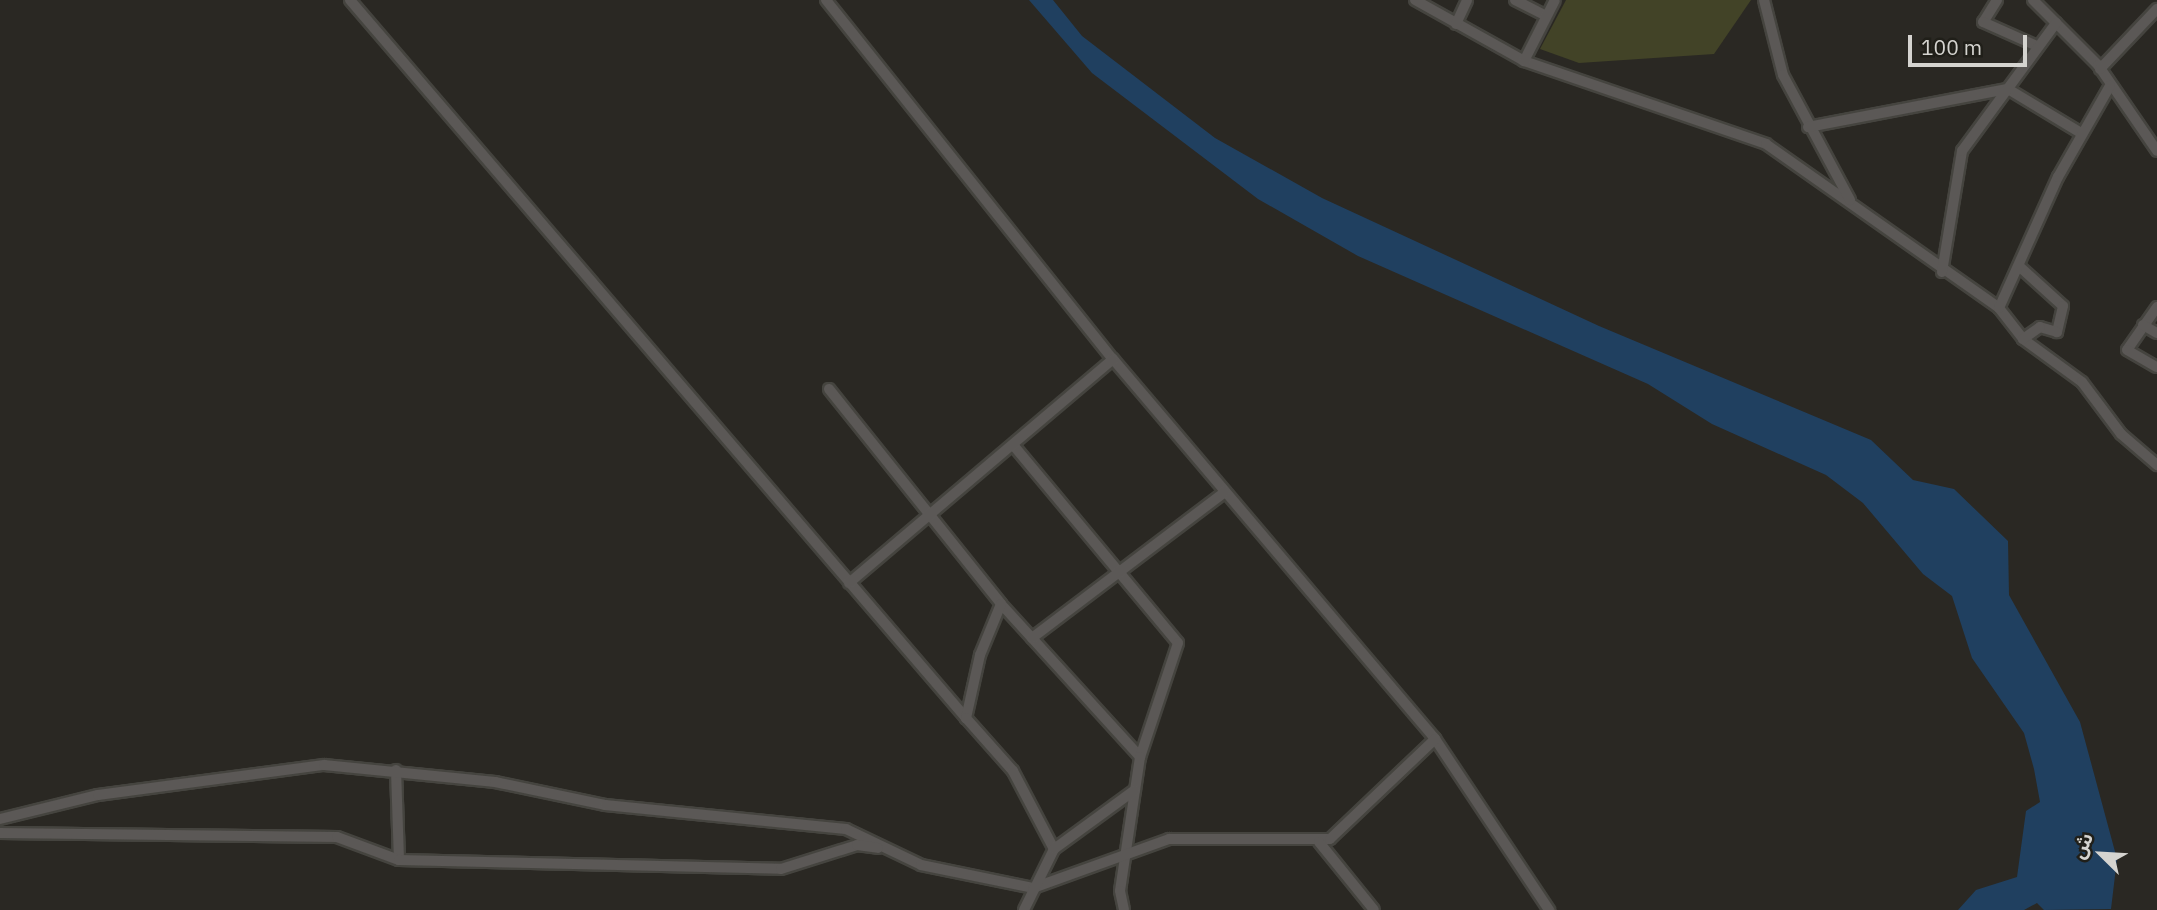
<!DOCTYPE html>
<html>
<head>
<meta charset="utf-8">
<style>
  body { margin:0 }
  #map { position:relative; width:2157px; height:910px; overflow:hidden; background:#2a2823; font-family:"IBM Plex Sans","Noto Sans Arabic",sans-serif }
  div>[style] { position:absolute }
  .green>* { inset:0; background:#424327 }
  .water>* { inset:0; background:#204060 }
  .roads { filter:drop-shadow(2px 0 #45443f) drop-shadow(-2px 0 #45443f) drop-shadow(0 2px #45443f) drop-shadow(0 -2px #45443f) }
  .minor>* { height:10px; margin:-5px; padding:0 5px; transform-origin:5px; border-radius:5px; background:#5b5856 }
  span { translate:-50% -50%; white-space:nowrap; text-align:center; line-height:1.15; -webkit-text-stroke:7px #201f19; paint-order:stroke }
  .north { position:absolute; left:2066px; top:819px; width:70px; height:70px; -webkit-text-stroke:5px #201f19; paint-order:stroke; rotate:294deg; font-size:19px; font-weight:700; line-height:28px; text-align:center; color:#d5d4d0 }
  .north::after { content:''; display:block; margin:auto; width:24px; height:32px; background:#d5d4d0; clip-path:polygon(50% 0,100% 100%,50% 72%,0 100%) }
  .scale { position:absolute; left:1908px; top:35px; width:119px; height:32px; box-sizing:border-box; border:4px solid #d5d4d0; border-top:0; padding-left:9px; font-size:21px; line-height:24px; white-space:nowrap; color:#d5d4d0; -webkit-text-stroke:5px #201f19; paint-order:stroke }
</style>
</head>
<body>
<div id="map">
  <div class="green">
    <i style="clip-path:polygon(1566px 0,1751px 0,1714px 54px,1579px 63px,1540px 49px)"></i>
  </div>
  <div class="water">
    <i style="clip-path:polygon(1029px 0,1053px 0,1082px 36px,1215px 138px,1322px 198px,1599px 326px,1871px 440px,1913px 480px,1954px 489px,2008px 541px,2009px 595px,2080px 722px,2117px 859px,2111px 909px,2044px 910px,2037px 903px,2024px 910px,1958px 910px,1976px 890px,2017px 877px,2026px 811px,2040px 802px,2034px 769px,2024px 733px,1972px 658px,1952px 596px,1923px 574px,1863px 503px,1826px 475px,1712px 424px,1648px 384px,1358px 256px,1258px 199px,1092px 73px)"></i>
  </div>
  <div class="roads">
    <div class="minor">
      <i style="left:350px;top:0;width:946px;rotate:49.37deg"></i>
      <i style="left:826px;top:0;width:460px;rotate:51.4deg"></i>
      <i style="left:1113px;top:359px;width:498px;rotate:49.7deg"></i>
      <i style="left:1435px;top:739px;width:206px;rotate:56.3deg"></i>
      <i style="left:1415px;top:0;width:125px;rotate:29.2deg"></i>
      <i style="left:1524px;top:61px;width:256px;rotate:18.9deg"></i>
      <i style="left:1766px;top:144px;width:285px;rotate:35.1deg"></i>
      <i style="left:1999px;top:308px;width:39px;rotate:52deg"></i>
      <i style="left:2023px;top:339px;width:73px;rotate:36.1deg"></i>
      <i style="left:2082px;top:382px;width:65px;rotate:53.1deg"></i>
      <i style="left:2121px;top:434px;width:48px;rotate:40.7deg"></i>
      <i style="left:1515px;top:0;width:35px;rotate:27deg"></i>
      <i style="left:1764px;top:0;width:77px;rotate:75.8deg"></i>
      <i style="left:1783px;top:75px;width:142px;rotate:61.8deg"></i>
      <i style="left:1997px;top:0;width:26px;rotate:122deg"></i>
      <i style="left:1983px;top:22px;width:59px;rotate:24deg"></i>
      <i style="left:2033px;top:0;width:92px;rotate:45deg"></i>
      <i style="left:2098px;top:65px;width:104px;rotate:55.5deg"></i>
      <i style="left:1456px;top:24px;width:26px;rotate:-65deg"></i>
      <i style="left:1524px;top:61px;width:68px;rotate:-63.1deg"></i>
      <i style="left:2100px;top:69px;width:83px;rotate:-46.5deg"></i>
      <i style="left:1808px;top:127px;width:204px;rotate:-10.8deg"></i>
      <i style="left:2008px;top:89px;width:85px;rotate:31.1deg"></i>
      <i style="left:2020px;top:267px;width:58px;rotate:42.2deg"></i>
      <i style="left:2063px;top:306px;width:27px;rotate:103deg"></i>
      <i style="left:2057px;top:332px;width:18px;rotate:-164deg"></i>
      <i style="left:2040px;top:327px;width:21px;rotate:145deg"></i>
      <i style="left:1942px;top:272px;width:123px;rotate:-80.6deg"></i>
      <i style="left:1962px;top:151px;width:159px;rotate:-53.7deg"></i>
      <i style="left:2157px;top:307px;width:52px;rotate:124.9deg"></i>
      <i style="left:2127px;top:350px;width:34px;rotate:30deg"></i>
      <i style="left:1999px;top:308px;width:144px;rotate:-65.8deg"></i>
      <i style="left:2058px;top:177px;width:105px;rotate:-60.3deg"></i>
      <i style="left:2143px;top:325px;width:16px;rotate:30deg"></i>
      <i style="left:829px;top:389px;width:275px;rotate:51.3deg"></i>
      <i style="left:1001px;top:604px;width:207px;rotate:47.7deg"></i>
      <i style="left:1014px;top:446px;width:256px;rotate:50.2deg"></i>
      <i style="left:1178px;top:643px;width:120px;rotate:108.4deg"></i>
      <i style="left:1140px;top:757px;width:135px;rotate:98.5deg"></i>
      <i style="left:1120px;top:891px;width:19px;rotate:78deg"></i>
      <i style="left:849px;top:583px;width:346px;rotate:-40.3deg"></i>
      <i style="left:1001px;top:604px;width:55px;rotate:112.4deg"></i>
      <i style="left:980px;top:655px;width:65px;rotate:102.5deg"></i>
      <i style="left:966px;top:718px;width:71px;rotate:48.4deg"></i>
      <i style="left:1013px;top:771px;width:88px;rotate:62.3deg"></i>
      <i style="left:1032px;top:638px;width:241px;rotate:-37.1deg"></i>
      <i style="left:396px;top:770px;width:90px;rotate:88.1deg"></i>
      <i style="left:0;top:819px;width:101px;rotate:-13.8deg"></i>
      <i style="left:98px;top:795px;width:228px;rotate:-7.6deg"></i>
      <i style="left:324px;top:765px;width:172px;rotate:5.7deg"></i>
      <i style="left:495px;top:782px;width:112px;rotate:11.8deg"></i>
      <i style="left:605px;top:805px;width:242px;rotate:5.7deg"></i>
      <i style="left:846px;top:829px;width:83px;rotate:25.6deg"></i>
      <i style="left:921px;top:865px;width:114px;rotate:11.6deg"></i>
      <i style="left:1033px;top:888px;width:145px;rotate:-19.8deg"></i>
      <i style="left:1169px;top:839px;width:161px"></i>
      <i style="left:1330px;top:839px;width:145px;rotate:-43.6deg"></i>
      <i style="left:0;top:833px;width:337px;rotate:0.7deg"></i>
      <i style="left:337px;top:837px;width:66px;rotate:20.4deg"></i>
      <i style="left:399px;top:860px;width:382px;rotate:1.3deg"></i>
      <i style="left:781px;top:869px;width:80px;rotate:-17.5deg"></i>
      <i style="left:857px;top:845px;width:21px;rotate:8deg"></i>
      <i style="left:1319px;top:842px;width:87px;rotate:51deg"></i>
      <i style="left:1024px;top:910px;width:68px;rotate:-63.8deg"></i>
      <i style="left:1054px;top:849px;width:100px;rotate:-36.1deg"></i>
    </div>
  </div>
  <div class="north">ش</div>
  <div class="scale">100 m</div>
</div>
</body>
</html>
